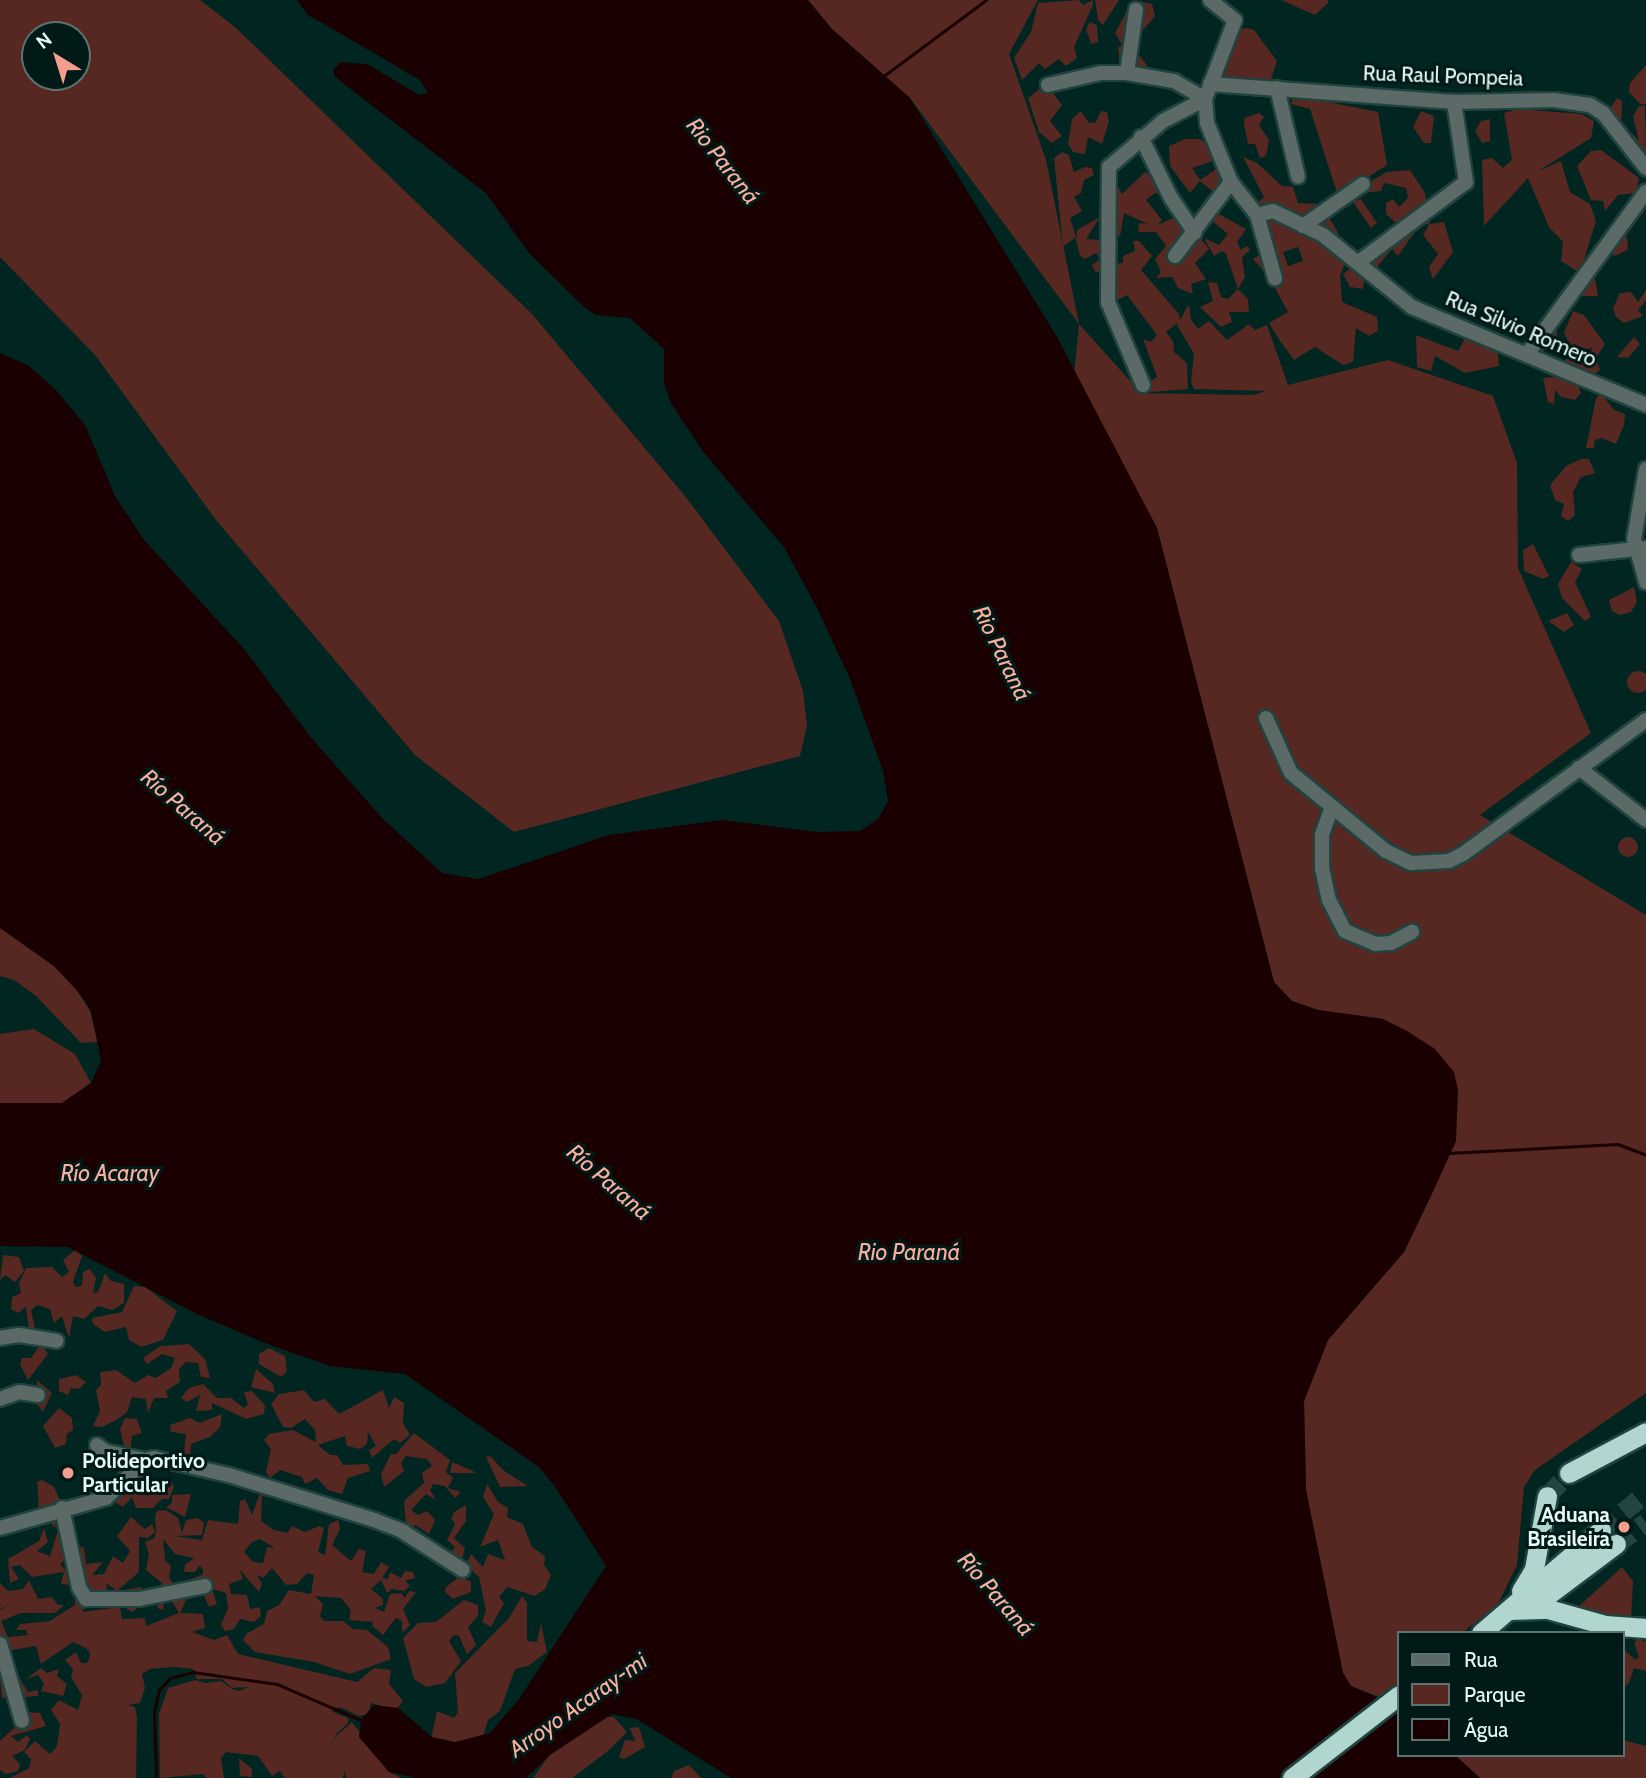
<!DOCTYPE html>
<html>
<head>
<meta charset="utf-8">
<style>
  body { margin:0 }
  #map { position:relative; width:1646px; height:1778px; overflow:hidden; background:#012521; font-family:Cabin,sans-serif }
  div>[style] { position:absolute }
  .green>* { inset:0; background:#562821 }
  .round { border-radius:50% }
  .water>* { inset:0; background:#1a0000 }
  .stream>* { height:2.5px; margin:-1.25px; padding:0 1.25px; transform-origin:1.25px; border-radius:1.25px; background:#1a0000 }
  .highway-tunnel>* { height:19px; margin-top:-9.5px; transform-origin:0; background:repeating-linear-gradient(90deg,#234541 0 19px,transparent 0 29px) }
  .roads { filter:drop-shadow(2px 0 #21433f) drop-shadow(-2px 0 #21433f) drop-shadow(0 2px #21433f) drop-shadow(0 -2px #21433f) }
  .minor>* { height:14px; margin:-7px; padding:0 7px; transform-origin:7px; border-radius:7px; background:#5b6a67 }
  .highway>* { height:19px; margin:-9.5px; padding:0 9.5px; transform-origin:9.5px; border-radius:9.5px; background:#b0d6cf }
  .dots>* { width:19px; height:19px; translate:-50% -50%; box-sizing:border-box; border:4px solid #021a17; border-radius:50% }
  span { translate:-50% -50%; white-space:nowrap; text-align:center; line-height:1.15; -webkit-text-stroke:6px #021a17; paint-order:stroke }
  .street-label { font-size:21px; color:#e6f9f6 }
  .poi-label { font-size:21px; color:#e6f9f6; font-weight:700 }
  .left { translate:0 -50%; text-align:left }
  .right { translate:-100% -50%; text-align:right }
  .water-label { font-size:23px; color:#fcae9f; font-style:italic }
  .legend { position:absolute; left:1397px; top:1631px; width:228px; height:126px; box-sizing:border-box; background:#021a17; border:2px solid #5d7370; margin:0; padding:9px 12px; list-style:none; font-size:21px; color:#e6f9f6 }
  .legend li { display:flex; align-items:center; gap:14px; height:35px }
  .legend b { width:35px; border:2px solid #5d7370 }
  .north { position:absolute; left:21px; top:21px; width:70px; height:70px; box-sizing:border-box; background:#021a17; border:2px solid #5d7370; border-radius:50%; rotate:322deg; font-size:19px; font-weight:700; line-height:28px; text-align:center; color:#e6f9f6 }
  .north::after { content:''; display:block; margin:auto; width:24px; height:32px; background:#f49d8d; clip-path:polygon(50% 0,100% 100%,50% 72%,0 100%) }
</style>
</head>
<body>
<div id="map">
  <div class="green">
    <i style="clip-path:polygon(evenodd,0 0,200px 0,235px 27px,532px 314px,685px 496px,779px 621px,803px 691px,807px 726px,800px 756px,514px 832px,415px 755px,216px 520px,95px 355px,0 257px,0 0,35px 35px,77px 35px,77px 77px,35px 77px,35px 35px)"></i>
    <i style="clip-path:polygon(808px 0,1038px 0,1009px 54px,1046px 160px,1079px 324px,1141px 393px,1253px 395px,1266px 391px,1194px 389px,1191px 382px,1194px 354px,1177px 325px,1189px 304px,1191px 320px,1198px 329px,1209px 321px,1227px 340px,1249px 324px,1255px 330px,1267px 325px,1288px 385px,1388px 360px,1493px 396px,1517px 463px,1518px 568px,1591px 733px,1480px 815px,1646px 915px,1646px 1393px,1535px 1470px,1524px 1487px,1517px 1565px,1498px 1604px,1462px 1633px,1399px 1633px,1399px 1683px,1382px 1698px,1351px 1686px,1343px 1673px,1306px 1490px,1304px 1401px,1328px 1340px,1404px 1252px,1456px 1141px,1435px 1049px,1383px 1019px,1318px 1010px,1292px 1001px,1274px 982px,1157px 528px,1074px 374px,1079px 324px,910px 98px,832px 29px)"></i>
    <i style="clip-path:polygon(1079px 0,1083px 5px,1093px 0,1093px 5px,1074px 47px,1077px 58px,1066px 66px,1059px 59px,1045px 69px,1039px 63px,1022px 80px,1014px 58px,1031px 32px,1038px 3px)"></i>
    <i style="clip-path:polygon(1095px 0,1119px 0,1103px 25px,1098px 20px)"></i>
    <i style="clip-path:polygon(1133px 0,1152px 4px,1155px 16px,1144px 29px,1129px 34px,1122px 45px,1115px 33px)"></i>
    <i style="clip-path:polygon(1281px 0,1327px 0,1329px 2px,1315px 15px)"></i>
    <i style="clip-path:polygon(1090px 22px,1097px 25px,1098px 42px,1091px 44px,1086px 29px)"></i>
    <i style="clip-path:polygon(1246px 28px,1254px 30px,1277px 61px,1270px 82px,1215px 84px,1234px 32px)"></i>
    <i style="clip-path:polygon(1131px 45px,1146px 64px,1148px 71px,1120px 66px,1118px 47px)"></i>
    <i style="clip-path:polygon(1646px 65px,1646px 104px,1640px 104px,1629px 92px,1630px 83px)"></i>
    <i style="clip-path:polygon(1046px 84px,1062px 105px,1050px 121px,1062px 136px,1052px 143px,1039px 132px,1028px 98px)"></i>
    <i style="clip-path:polygon(1293px 95px,1378px 112px,1387px 165px,1338px 196px,1310px 109px,1291px 104px)"></i>
    <i style="clip-path:polygon(1617px 98px,1622px 101px,1621px 131px,1604px 117px)"></i>
    <i style="clip-path:polygon(1645px 105px,1646px 154px,1642px 159px,1627px 136px,1633px 134px,1639px 141px,1633px 117px,1638px 107px)"></i>
    <i style="clip-path:polygon(1517px 109px,1581px 114px,1594px 121px,1591px 138px,1538px 171px,1561px 161px,1570px 192px,1590px 204px,1596px 221px,1580px 273px,1561px 261px,1563px 242px,1549px 227px,1528px 178px,1484px 226px,1482px 160px,1492px 158px,1503px 168px,1512px 160px,1504px 113px)"></i>
    <i style="clip-path:polygon(1081px 111px,1089px 123px,1096px 122px,1101px 111px,1107px 112px,1109px 121px,1102px 144px,1088px 137px,1085px 154px,1073px 152px,1068px 144px,1072px 119px)"></i>
    <i style="clip-path:polygon(1421px 111px,1434px 116px,1431px 143px,1424px 143px,1413px 127px)"></i>
    <i style="clip-path:polygon(1259px 113px,1264px 117px,1259px 125px,1269px 140px,1266px 156px,1260px 158px,1255px 144px,1248px 144px,1244px 125px,1244px 118px)"></i>
    <i style="clip-path:polygon(1490px 119px,1490px 141px,1482px 143px,1475px 131px,1481px 121px)"></i>
    <i style="clip-path:polygon(1200px 139px,1214px 149px,1213px 161px,1192px 168px,1200px 180px,1221px 166px,1228px 180px,1217px 195px,1200px 181px,1190px 193px,1170px 166px,1169px 146px,1185px 139px)"></i>
    <i style="clip-path:polygon(1601px 150px,1639px 178px,1636px 193px,1618px 195px,1605px 211px,1603px 201px,1591px 200px,1577px 166px,1591px 151px)"></i>
    <i style="clip-path:polygon(1062px 152px,1069px 155px,1074px 172px,1085px 167px,1092px 168px,1094px 175px,1084px 180px,1081px 193px,1074px 197px,1082px 211px,1070px 218px,1076px 237px,1063px 247px,1054px 158px)"></i>
    <i style="clip-path:polygon(evenodd,1243px 157px,1257px 163px,1282px 186px,1293px 187px,1298px 203px,1321px 204px,1336px 229px,1348px 255px,1340px 276px,1342px 302px,1377px 317px,1378px 331px,1369px 336px,1356px 328px,1353px 362px,1343px 365px,1315px 347px,1294px 360px,1278px 338px,1269px 323px,1288px 312px,1269px 277px,1253px 259px,1267px 250px,1254px 206px,1264px 197px,1243px 157px,1298px 247px,1303px 261px,1288px 266px,1283px 252px,1298px 247px)"></i>
    <i style="clip-path:polygon(1410px 170px,1425px 193px,1430px 224px,1444px 222px,1453px 252px,1433px 279px,1429px 267px,1438px 254px,1423px 235px,1429px 225px,1412px 218px,1397px 224px,1386px 214px,1386px 203px,1393px 199px,1399px 207px,1408px 198px,1406px 188px,1384px 183px,1381px 191px,1363px 193px,1373px 180px,1387px 172px)"></i>
    <i style="clip-path:polygon(1145px 172px,1156px 179px,1163px 195px,1155px 193px,1146px 200px,1162px 220px,1157px 225px,1181px 215px,1209px 249px,1195px 263px,1206px 279px,1191px 284px,1193px 294px,1178px 288px,1172px 277px,1156px 278px,1161px 272px,1155px 259px,1166px 246px,1156px 232px,1138px 232px,1139px 223px,1148px 224px,1124px 213px,1120px 237px,1113px 233px,1116px 183px,1122px 194px)"></i>
    <i style="clip-path:polygon(1361px 199px,1377px 223px,1371px 228px,1353px 202px)"></i>
    <i style="clip-path:polygon(1217px 213px,1246px 229px,1237px 242px,1241px 250px,1247px 246px,1250px 250px,1242px 257px,1245px 277px,1238px 289px,1248px 299px,1249px 312px,1229px 312px,1232px 322px,1221px 327px,1200px 307px,1213px 301px,1208px 282px,1217px 283px,1221px 297px,1228px 299px,1238px 289px,1226px 254px,1222px 251px,1214px 256px,1204px 238px,1219px 245px,1228px 234px,1212px 221px)"></i>
    <i style="clip-path:polygon(1100px 217px,1086px 239px,1099px 240px,1103px 246px,1103px 267px,1096px 273px,1092px 265px,1100px 259px,1096px 253px,1085px 259px,1080px 256px,1076px 240px,1077px 230px)"></i>
    <i style="clip-path:polygon(1409px 232px,1415px 232px,1398px 256px,1392px 249px,1377px 267px,1369px 265px,1377px 254px)"></i>
    <i style="clip-path:polygon(1618px 235px,1627px 237px,1628px 250px,1614px 256px,1609px 249px)"></i>
    <i style="clip-path:polygon(1133px 241px,1139px 241px,1152px 256px,1141px 270px,1179px 314px,1180px 321px,1166px 332px,1173px 341px,1174px 352px,1187px 363px,1188px 389px,1151px 392px,1149px 382px,1157px 377px,1143px 339px,1151px 342px,1157px 335px,1127px 295px,1116px 301px,1119px 309px,1110px 314px,1106px 264px,1123px 263px,1123px 256px,1135px 251px)"></i>
    <i style="clip-path:polygon(1350px 269px,1364px 280px,1363px 289px,1350px 287px,1343px 274px)"></i>
    <i style="clip-path:polygon(1589px 274px,1595px 279px,1598px 296px,1583px 296px,1579px 292px)"></i>
    <i style="clip-path:polygon(1646px 290px,1646px 300px,1638px 310px,1643px 316px,1624px 323px,1616px 317px,1613px 308px,1620px 293px,1631px 292px,1638px 302px)"></i>
    <i style="clip-path:polygon(1573px 311px,1584px 315px,1605px 344px,1596px 358px,1600px 370px,1589px 378px,1563px 363px,1573px 350px,1564px 333px)"></i>
    <i style="clip-path:polygon(1558px 320px,1556px 343px,1538px 355px,1529px 340px,1542px 322px)"></i>
    <i style="clip-path:polygon(1468px 333px,1497px 345px,1499px 366px,1465px 373px,1435px 356px,1431px 371px,1417px 367px,1416px 335px,1458px 351px)"></i>
    <i style="clip-path:polygon(1634px 337px,1640px 344px,1628px 358px,1617px 357px)"></i>
    <i style="clip-path:polygon(1562px 376px,1575px 379px,1581px 393px,1575px 400px,1561px 397px,1555px 390px,1554px 404px,1548px 402px,1543px 378px)"></i>
    <i style="clip-path:polygon(1601px 393px,1614px 410px,1625px 414px,1624px 425px,1616px 444px,1602px 438px,1595px 440px,1594px 448px,1586px 448px,1596px 398px)"></i>
    <i style="clip-path:polygon(1581px 459px,1589px 459px,1595px 473px,1581px 477px,1573px 492px,1575px 515px,1568px 521px,1561px 516px,1564px 504px,1555px 500px,1550px 485px,1566px 466px)"></i>
    <i style="clip-path:polygon(1533px 544px,1549px 576px,1543px 579px,1524px 571px,1523px 550px)"></i>
    <i style="clip-path:polygon(1571px 562px,1582px 569px,1575px 582px,1591px 617px,1585px 621px,1562px 598px,1558px 584px)"></i>
    <i style="clip-path:polygon(1634px 587px,1637px 602px,1631px 612px,1620px 615px,1612px 611px,1609px 600px)"></i>
    <i style="clip-path:polygon(1567px 613px,1574px 625px,1564px 632px,1548px 621px)"></i>
    <i class="round" style="left:1627px;top:671px;width:22px;height:22px"></i>
    <i class="round" style="left:1618px;top:837px;width:20px;height:20px"></i>
    <i style="clip-path:polygon(0 928px,54px 966px,74px 986px,90px 1011px,98px 1042px,81px 1043px,36px 996px,14px 980px,0 976px)"></i>
    <i style="clip-path:polygon(34px 1029px,75px 1054px,91px 1083px,62px 1103px,0 1103px,0 1034px)"></i>
    <i style="clip-path:polygon(75px 1250px,82px 1256px,73px 1282px,76px 1287px,82px 1286px,83px 1272px,90px 1269px,96px 1278px,93px 1293px,98px 1292px,105px 1273px,111px 1281px,124px 1284px,124px 1303px,112px 1310px,98px 1306px,84px 1319px,73px 1316px,69px 1338px,62px 1316px,54px 1323px,50px 1309px,37px 1305px,31px 1310px,35px 1329px,29px 1330px,26px 1307px,18px 1313px,11px 1309px,12px 1297px,21px 1293px,19px 1283px,26px 1268px,52px 1267px,62px 1277px,69px 1272px,63px 1260px)"></i>
    <i style="clip-path:polygon(3px 1255px,19px 1257px,24px 1271px,15px 1282px,5px 1275px,0 1280px)"></i>
    <i style="clip-path:polygon(134px 1286px,145px 1287px,177px 1311px,163px 1340px,141px 1347px,129px 1340px,126px 1327px,105px 1332px,93px 1324px,92px 1318px,122px 1312px)"></i>
    <i style="clip-path:polygon(41px 1343px,48px 1354px,28px 1380px,20px 1364px,22px 1358px,31px 1358px)"></i>
    <i style="clip-path:polygon(189px 1344px,205px 1359px,210px 1378px,201px 1377px,198px 1363px,186px 1362px,179px 1369px,180px 1382px,166px 1391px,168px 1398px,154px 1398px,148px 1413px,146px 1399px,132px 1397px,127px 1412px,118px 1419px,102px 1427px,93px 1426px,100px 1411px,96px 1390px,101px 1385px,100px 1372px,116px 1370px,135px 1383px,148px 1375px,156px 1378px,171px 1368px,175px 1358px,162px 1354px,147px 1364px,143px 1358px,160px 1346px)"></i>
    <i style="clip-path:polygon(269px 1348px,285px 1356px,287px 1372px,281px 1377px,259px 1364px,259px 1354px)"></i>
    <i style="clip-path:polygon(256px 1369px,273px 1384px,275px 1393px,251px 1387px)"></i>
    <i style="clip-path:polygon(76px 1375px,86px 1382px,79px 1389px,71px 1388px,68px 1395px,59px 1391px,59px 1379px)"></i>
    <i style="clip-path:polygon(37px 1380px,52px 1393px,43px 1412px,37px 1404px)"></i>
    <i style="clip-path:polygon(203px 1384px,217px 1398px,231px 1398px,244px 1408px,248px 1404px,244px 1392px,252px 1391px,265px 1405px,264px 1414px,246px 1419px,212px 1403px,212px 1410px,196px 1411px,200px 1395px,187px 1402px,181px 1398px,189px 1388px)"></i>
    <i style="clip-path:polygon(304px 1390px,314px 1402px,325px 1399px,339px 1414px,383px 1390px,389px 1408px,394px 1397px,404px 1403px,403px 1423px,410px 1435px,400px 1443px,394px 1439px,372px 1458px,369px 1450px,376px 1446px,368px 1432px,367px 1444px,360px 1449px,347px 1446px,345px 1436px,318px 1445px,330px 1455px,337px 1455px,343px 1465px,368px 1464px,370px 1471px,348px 1478px,342px 1494px,328px 1490px,317px 1478px,305px 1484px,302px 1477px,280px 1470px,270px 1478px,266px 1472px,271px 1449px,264px 1440px,269px 1434px,293px 1430px,316px 1442px,315px 1430px,305px 1419px,291px 1428px,283px 1427px,271px 1404px,279px 1394px)"></i>
    <i style="clip-path:polygon(59px 1408px,72px 1418px,73px 1430px,67px 1434px,66px 1444px,55px 1448px,43px 1426px)"></i>
    <i style="clip-path:polygon(222px 1414px,220px 1427px,210px 1437px,191px 1444px,190px 1459px,177px 1458px,184px 1453px,186px 1434px,171px 1432px,170px 1425px,190px 1418px,200px 1423px)"></i>
    <i style="clip-path:polygon(125px 1418px,137px 1419px,142px 1433px,132px 1436px,130px 1451px,124px 1446px,120px 1429px)"></i>
    <i style="clip-path:polygon(414px 1433px,450px 1460px,446px 1472px,453px 1478px,448px 1488px,461px 1492px,455px 1498px,445px 1486px,433px 1484px,430px 1490px,436px 1500px,426px 1494px,411px 1510px,418px 1515px,427px 1511px,435px 1520px,429px 1534px,415px 1525px,409px 1531px,402px 1531px,406px 1525px,404px 1501px,424px 1483px,422px 1473px,432px 1466px,427px 1459px,406px 1456px,401px 1463px,404px 1471px,384px 1487px,381px 1474px,391px 1454px,396px 1454px)"></i>
    <i style="clip-path:polygon(490px 1456px,504px 1471px,528px 1486px,500px 1487px,486px 1457px)"></i>
    <i style="clip-path:polygon(452px 1462px,473px 1471px,475px 1473px,450px 1473px)"></i>
    <i style="clip-path:polygon(146px 1468px,144px 1481px,135px 1488px,148px 1496px,154px 1482px,169px 1479px,174px 1487px,169px 1499px,162px 1499px,153px 1508px,136px 1508px,132px 1497px,123px 1507px,115px 1502px,114px 1498px)"></i>
    <i style="clip-path:polygon(42px 1480px,54px 1487px,60px 1500px,55px 1528px,39px 1509px,37px 1482px)"></i>
    <i style="clip-path:polygon(487px 1484px,498px 1502px,508px 1508px,507px 1517px,523px 1524px,532px 1547px,545px 1556px,544px 1565px,551px 1575px,545px 1589px,535px 1596px,507px 1587px,499px 1597px,504px 1603px,491px 1627px,482px 1622px,486px 1611px,479px 1577px,466px 1565px,471px 1554px,483px 1567px,488px 1554px,505px 1560px,498px 1540px,480px 1547px,494px 1514px,483px 1497px)"></i>
    <i style="clip-path:polygon(evenodd,262px 1488px,285px 1499px,262px 1496px,261px 1521px,274px 1530px,287px 1533px,292px 1526px,305px 1532px,319px 1526px,324px 1528px,318px 1552px,325px 1555px,329px 1524px,338px 1520px,340px 1529px,332px 1545px,351px 1561px,359px 1549px,366px 1551px,362px 1572px,374px 1574px,381px 1562px,389px 1567px,382px 1578px,388px 1579px,390px 1572px,401px 1578px,405px 1571px,413px 1572px,415px 1578px,405px 1581px,410px 1586px,404px 1591px,392px 1589px,387px 1593px,381px 1580px,371px 1589px,383px 1599px,383px 1605px,375px 1608px,384px 1612px,390px 1594px,401px 1593px,405px 1598px,409px 1591px,416px 1592px,403px 1609px,410px 1625px,402px 1633px,402px 1621px,396px 1618px,383px 1635px,372px 1626px,373px 1622px,349px 1620px,351px 1610px,341px 1598px,315px 1596px,323px 1604px,320px 1616px,324px 1621px,343px 1621px,353px 1629px,367px 1630px,388px 1647px,391px 1659px,350px 1674px,314px 1662px,255px 1652px,243px 1640px,246px 1634px,264px 1624px,267px 1611px,279px 1605px,289px 1590px,311px 1594px,314px 1575px,307px 1573px,297px 1584px,286px 1585px,272px 1568px,263px 1578px,257px 1575px,262px 1584px,259px 1592px,240px 1570px,243px 1579px,229px 1584px,231px 1594px,247px 1595px,250px 1609px,260px 1607px,261px 1616px,254px 1622px,240px 1619px,234px 1629px,225px 1631px,221px 1625px,228px 1608px,226px 1593px,212px 1589px,217px 1604px,209px 1607px,202px 1591px,180px 1584px,203px 1574px,203px 1570px,200px 1565px,195px 1572px,184px 1572px,185px 1565px,194px 1558px,175px 1554px,163px 1539px,165px 1560px,171px 1566px,169px 1578px,186px 1600px,180px 1613px,203px 1614px,205px 1628px,192px 1632px,214px 1640px,227px 1635px,238px 1654px,357px 1682px,374px 1668px,391px 1670px,389px 1684px,403px 1701px,396px 1710px,371px 1703px,368px 1714px,359px 1716px,340px 1707px,331px 1711px,348px 1718px,348px 1723px,336px 1734px,331px 1748px,336px 1736px,352px 1722px,389px 1772px,402px 1778px,346px 1778px,345px 1771px,343px 1778px,285px 1778px,280px 1771px,272px 1776px,258px 1756px,226px 1752px,221px 1758px,224px 1778px,206px 1778px,204px 1774px,160px 1778px,159px 1714px,168px 1688px,195px 1680px,206px 1683px,221px 1681px,232px 1689px,239px 1691px,249px 1687px,232px 1688px,222px 1679px,197px 1679px,193px 1669px,174px 1667px,150px 1669px,142px 1674px,145px 1688px,140px 1703px,128px 1705px,135px 1707px,137px 1717px,136px 1778px,10px 1778px,29px 1768px,31px 1759px,24px 1752px,35px 1741px,50px 1754px,57px 1746px,60px 1724px,51px 1710px,59px 1700px,78px 1710px,82px 1695px,71px 1677px,73px 1669px,65px 1660px,76px 1652px,81px 1663px,87px 1663px,90px 1656px,89px 1650px,73px 1642px,41px 1664px,36px 1646px,0 1652px,0 1610px,14px 1602px,0 1609px,0 1583px,8px 1591px,23px 1589px,29px 1580px,38px 1599px,52px 1597px,58px 1605px,64px 1605px,55px 1613px,21px 1613px,1px 1621px,8px 1637px,28px 1635px,26px 1630px,16px 1630px,20px 1624px,50px 1621px,75px 1605px,76px 1545px,84px 1548px,86px 1564px,103px 1562px,92px 1575px,104px 1574px,113px 1556px,123px 1563px,130px 1551px,117px 1536px,131px 1517px,145px 1529px,152px 1524px,155px 1532px,148px 1538px,139px 1537px,139px 1572px,117px 1591px,106px 1583px,108px 1593px,141px 1587px,146px 1599px,133px 1612px,120px 1605px,91px 1607px,90px 1601px,82px 1612px,120px 1607px,122px 1619px,145px 1618px,146px 1626px,179px 1613px,170px 1598px,163px 1600px,164px 1610px,157px 1608px,162px 1583px,146px 1570px,149px 1554px,145px 1542px,154px 1538px,156px 1532px,155px 1517px,157px 1511px,166px 1510px,178px 1518px,182px 1533px,186px 1520px,198px 1518px,204px 1523px,202px 1535px,175px 1536px,202px 1540px,208px 1520px,238px 1524px,240px 1501px,245px 1499px,252px 1515px,262px 1488px,260px 1539px,275px 1548px,267px 1547px,263px 1563px,253px 1562px,244px 1552px,252px 1542px,260px 1539px)"></i>
    <i style="clip-path:polygon(191px 1494px,185px 1517px,166px 1507px,172px 1503px,172px 1495px)"></i>
    <i style="clip-path:polygon(466px 1505px,466px 1521px,454px 1538px,465px 1548px,461px 1564px,450px 1554px,455px 1547px,447px 1540px,455px 1524px,451px 1519px,454px 1512px)"></i>
    <i style="clip-path:polygon(44px 1528px,48px 1542px,37px 1551px,50px 1556px,57px 1533px,62px 1532px,67px 1558px,60px 1564px,69px 1574px,68px 1585px,61px 1584px,64px 1572px,32px 1577px,20px 1565px,11px 1567px,19px 1579px,10px 1583px,8px 1559px,39px 1541px)"></i>
    <i style="clip-path:polygon(1622px 1567px,1633px 1581px,1631px 1620px,1577px 1608px)"></i>
    <i style="clip-path:polygon(460px 1576px,471px 1582px,471px 1592px,453px 1599px,445px 1592px,446px 1587px)"></i>
    <i style="clip-path:polygon(522px 1596px,527px 1603px,527px 1641px,537px 1642px,541px 1623px,547px 1652px,528px 1666px,515px 1669px,500px 1711px,488px 1720px,483px 1737px,470px 1751px,431px 1740px,437px 1711px,454px 1718px,458px 1712px,455px 1673px,509px 1618px)"></i>
    <i style="clip-path:polygon(464px 1600px,478px 1605px,478px 1616px,468px 1627px,476px 1645px,467px 1654px,459px 1636px,454px 1635px,449px 1641px,461px 1661px,445px 1683px,426px 1687px,414px 1679px,403px 1638px,418px 1623px,436px 1622px)"></i>
    <i style="clip-path:polygon(1646px 1633px,1646px 1671px,1634px 1668px,1629px 1683px,1623px 1687px,1623px 1648px,1635px 1660px,1639px 1657px,1634px 1643px,1638px 1638px,1644px 1642px)"></i>
    <i style="clip-path:polygon(41px 1668px,47px 1673px,59px 1669px,57px 1676px,67px 1684px,63px 1696px,41px 1691px,44px 1684px,38px 1675px,26px 1679px)"></i>
    <i style="clip-path:polygon(0 1679px,2px 1683px,20px 1679px,28px 1692px,38px 1690px,38px 1696px,24px 1697px,19px 1705px,8px 1696px,2px 1699px)"></i>
    <i style="clip-path:polygon(15px 1711px,40px 1713px,46px 1726px,11px 1736px,18px 1742px,27px 1735px,30px 1739px,25px 1750px,12px 1756px,20px 1764px,18px 1771px,6px 1774px,0 1770px,0 1741px,16px 1726px,11px 1716px)"></i>
    <i style="clip-path:polygon(607px 1717px,614px 1717px,627px 1732px,608px 1751px,572px 1778px,533px 1778px,551px 1753px)"></i>
    <i style="clip-path:polygon(639px 1727px,645px 1747px,624px 1759px,619px 1757px,625px 1740px,635px 1741px,630px 1728px)"></i>
    <i style="clip-path:polygon(1623px 1740px,1646px 1746px,1646px 1778px,1480px 1778px,1455px 1755px,1623px 1755px)"></i>
    <i style="clip-path:polygon(239px 1758px,252px 1769px,252px 1777px,240px 1776px)"></i>
    <i style="clip-path:polygon(689px 1765px,701px 1778px,671px 1778px,674px 1771px)"></i>
  </div>
  <div class="water">
    <i style="clip-path:polygon(297px 0,808px 0,832px 29px,910px 98px,1057px 337px,1157px 528px,1274px 982px,1292px 1001px,1318px 1010px,1383px 1019px,1407px 1031px,1435px 1049px,1454px 1072px,1458px 1090px,1456px 1141px,1431px 1196px,1404px 1252px,1328px 1340px,1304px 1401px,1306px 1490px,1343px 1673px,1351px 1686px,1399px 1707px,1399px 1755px,1455px 1755px,1480px 1778px,731px 1778px,637px 1719px,612px 1714px,550px 1755px,526px 1778px,416px 1778px,389px 1772px,359px 1737px,361px 1720px,374px 1705px,398px 1708px,432px 1737px,455px 1742px,490px 1733px,519px 1699px,606px 1566px,556px 1488px,539px 1467px,405px 1374px,330px 1366px,265px 1343px,197px 1314px,68px 1247px,0 1246px,0 1103px,62px 1103px,91px 1083px,101px 1061px,91px 1011px,81px 995px,54px 966px,0 928px,0 353px,29px 366px,55px 389px,85px 425px,115px 496px,144px 540px,244px 649px,313px 740px,383px 819px,442px 873px,478px 879px,609px 835px,722px 820px,817px 832px,860px 831px,878px 819px,888px 801px,883px 771px,850px 679px,818px 610px,784px 547px,704px 453px,671px 403px,664px 383px,664px 349px,630px 318px,596px 315px,584px 307px,529px 253px,486px 193px,335px 77px,333px 70px,340px 62px,367px 64px,419px 95px,428px 93px,420px 80px,307px 14px)"></i>
  </div>
  <div class="stream">
    <i style="left:885px;top:75px;width:126px;rotate:-36.6deg"></i>
    <i style="left:1448px;top:1153px;width:170px;rotate:-3deg"></i>
    <i style="left:1618px;top:1144px;width:30px;rotate:21deg"></i>
    <i style="left:156px;top:1778px;width:66px;rotate:-91.7deg"></i>
    <i style="left:154px;top:1712px;width:23px;rotate:-77deg"></i>
    <i style="left:159px;top:1690px;width:16px;rotate:-47deg"></i>
    <i style="left:170px;top:1678px;width:24px;rotate:-15deg"></i>
    <i style="left:193px;top:1672px;width:85px;rotate:8.1deg"></i>
    <i style="left:277px;top:1684px;width:91px;rotate:23.2deg"></i>
  </div>
  <div class="highway-tunnel">
    <i style="left:1547px;top:1496px;width:32px;rotate:-46deg"></i>
    <i style="left:1601px;top:1530px;width:58px;rotate:-39.4deg"></i>
    <i style="left:1616px;top:1544px;width:37px;rotate:-36deg"></i>
  </div>
  <div class="roads">
    <div class="minor">
      <i style="left:1210px;top:0;width:32px;rotate:39deg"></i>
      <i style="left:1235px;top:20px;width:85px;rotate:110.8deg"></i>
      <i style="left:1205px;top:99px;width:24px;rotate:85deg"></i>
      <i style="left:1207px;top:123px;width:64px;rotate:67.9deg"></i>
      <i style="left:1231px;top:182px;width:42px;rotate:51.8deg"></i>
      <i style="left:1257px;top:215px;width:66px;rotate:74.1deg"></i>
      <i style="left:1127px;top:73px;width:64px;rotate:-81.9deg"></i>
      <i style="left:1210px;top:84px;width:245px;rotate:4.2deg"></i>
      <i style="left:1454px;top:102px;width:100px;rotate:-1.1deg"></i>
      <i style="left:1554px;top:100px;width:36px;rotate:8deg"></i>
      <i style="left:1590px;top:105px;width:15px;rotate:32deg"></i>
      <i style="left:1603px;top:113px;width:70px;rotate:52deg"></i>
      <i style="left:1048px;top:85px;width:54px;rotate:-12.8deg"></i>
      <i style="left:1101px;top:73px;width:26px"></i>
      <i style="left:1127px;top:73px;width:48px;rotate:9.7deg"></i>
      <i style="left:1174px;top:81px;width:36px;rotate:30deg"></i>
      <i style="left:1277px;top:88px;width:91px;rotate:76.7deg"></i>
      <i style="left:1141px;top:137px;width:68px;rotate:63.8deg"></i>
      <i style="left:1171px;top:198px;width:42px;rotate:55.6deg"></i>
      <i style="left:1257px;top:215px;width:16px;rotate:-14deg"></i>
      <i style="left:1273px;top:211px;width:55px;rotate:25.6deg"></i>
      <i style="left:1323px;top:235px;width:114px;rotate:39deg"></i>
      <i style="left:1412px;top:307px;width:254px;rotate:22.7deg"></i>
      <i style="left:1303px;top:226px;width:73px;rotate:-35deg"></i>
      <i style="left:1175px;top:256px;width:93px;rotate:-52.9deg"></i>
      <i style="left:1360px;top:261px;width:132px;rotate:-36.7deg"></i>
      <i style="left:1466px;top:182px;width:81px;rotate:-98.5deg"></i>
      <i style="left:1528px;top:353px;width:200px;rotate:-53.8deg"></i>
      <i style="left:1143px;top:385px;width:90px;rotate:-112.9deg"></i>
      <i style="left:1108px;top:302px;width:135px;rotate:-89.6deg"></i>
      <i style="left:1109px;top:167px;width:71px;rotate:-40.4deg"></i>
      <i style="left:1163px;top:121px;width:47px;rotate:-27.6deg"></i>
      <i style="left:1646px;top:469px;width:71px;rotate:99.7deg"></i>
      <i style="left:1634px;top:539px;width:45px;rotate:74.4deg"></i>
      <i style="left:1579px;top:555px;width:67px;rotate:-6deg"></i>
      <i style="left:1266px;top:718px;width:60px;rotate:65.6deg"></i>
      <i style="left:1291px;top:773px;width:123px;rotate:39.4deg"></i>
      <i style="left:1386px;top:851px;width:28px;rotate:26deg"></i>
      <i style="left:1411px;top:863px;width:38px;rotate:-3deg"></i>
      <i style="left:1449px;top:861px;width:16px;rotate:-27deg"></i>
      <i style="left:1463px;top:854px;width:227px;rotate:-36.2deg"></i>
      <i style="left:1579px;top:768px;width:85px;rotate:37.8deg"></i>
      <i style="left:1332px;top:807px;width:30px;rotate:110deg"></i>
      <i style="left:1322px;top:835px;width:33px;rotate:90deg"></i>
      <i style="left:1322px;top:868px;width:33px;rotate:78deg"></i>
      <i style="left:1329px;top:900px;width:35px;rotate:63deg"></i>
      <i style="left:1345px;top:931px;width:33px;rotate:23deg"></i>
      <i style="left:1375px;top:944px;width:16px;rotate:-4deg"></i>
      <i style="left:1391px;top:943px;width:24px;rotate:-28deg"></i>
      <i style="left:0;top:1338px;width:19px;rotate:-9deg"></i>
      <i style="left:19px;top:1335px;width:38px;rotate:9deg"></i>
      <i style="left:0;top:1399px;width:20px;rotate:-20deg"></i>
      <i style="left:19px;top:1392px;width:19px;rotate:9deg"></i>
      <i style="left:97px;top:1445px;width:9px;rotate:41deg"></i>
      <i style="left:104px;top:1451px;width:42px;rotate:12.4deg"></i>
      <i style="left:62px;top:1508px;width:81px;rotate:77.9deg"></i>
      <i style="left:79px;top:1587px;width:14px;rotate:60deg"></i>
      <i style="left:86px;top:1599px;width:53px"></i>
      <i style="left:139px;top:1599px;width:67px;rotate:-11.1deg"></i>
      <i style="left:0;top:1528px;width:110px;rotate:-15.8deg"></i>
      <i style="left:106px;top:1498px;width:54px;rotate:-44.3deg"></i>
      <i style="left:145px;top:1460px;width:9px;rotate:-13deg"></i>
      <i style="left:154px;top:1458px;width:77px;rotate:12.8deg"></i>
      <i style="left:229px;top:1475px;width:152px;rotate:17.2deg"></i>
      <i style="left:374px;top:1520px;width:30px;rotate:21deg"></i>
      <i style="left:402px;top:1531px;width:72px;rotate:32.6deg"></i>
      <i style="left:0;top:1644px;width:80px;rotate:74.1deg"></i>
    </div>
    <div class="highway">
      <i style="left:1569px;top:1473px;width:87px;rotate:-28deg"></i>
      <i style="left:1521px;top:1591px;width:26px;rotate:-59deg"></i>
      <i style="left:1534px;top:1569px;width:74px;rotate:-79.9deg"></i>
      <i style="left:1532px;top:1607px;width:105px;rotate:-36.9deg"></i>
      <i style="left:1510px;top:1610px;width:38px;rotate:-2deg"></i>
      <i style="left:1548px;top:1609px;width:59px;rotate:15.7deg"></i>
      <i style="left:1605px;top:1625px;width:41px;rotate:4.2deg"></i>
      <i style="left:1481px;top:1633px;width:158px;rotate:-40.6deg"></i>
      <i style="left:1292px;top:1778px;width:135px;rotate:-37.8deg"></i>
    </div>
  </div>
  <div class="dots">
    <i style="left:68px;top:1473px;background:#f49d8d"></i>
    <i style="left:1624px;top:1527px;background:#f49d8d"></i>
  </div>
  <div class="street-label">
    <span style="left:1443px;top:76px;rotate:2deg">Rua Raul Pompeia</span>
    <span style="left:1521px;top:329px;rotate:23deg">Rua Silvio Romero</span>
  </div>
  <div class="poi-label">
    <span class="left" style="left:82px;top:1473px">Polideportivo<br>Particular</span>
    <span class="right" style="left:1610px;top:1527px">Aduana<br>Brasileira</span>
  </div>
  <div class="water-label">
    <span style="left:723px;top:161px;rotate:52deg">Rio Paraná</span>
    <span style="left:1002px;top:653px;rotate:64deg">Rio Paraná</span>
    <span style="left:183px;top:807px;rotate:41deg">Río Paraná</span>
    <span style="left:110px;top:1173px">Río Acaray</span>
    <span style="left:609px;top:1182px;rotate:41deg">Río Paraná</span>
    <span style="left:909px;top:1252px">Rio Paraná</span>
    <span style="left:996px;top:1594px;rotate:49deg">Río Paraná</span>
    <span style="left:578px;top:1705px;rotate:-35deg">Arroyo Acaray-mi</span>
  </div>
  <ul class="legend">
  <li><b style="height:9px;background:#5b6a67"></b>Rua</li>
  <li><b style="height:19px;background:#562821"></b>Parque</li>
  <li><b style="height:19px;background:#1a0000"></b>Água</li>
  </ul>
  <div class="north">N</div>
</div>
</body>
</html>
